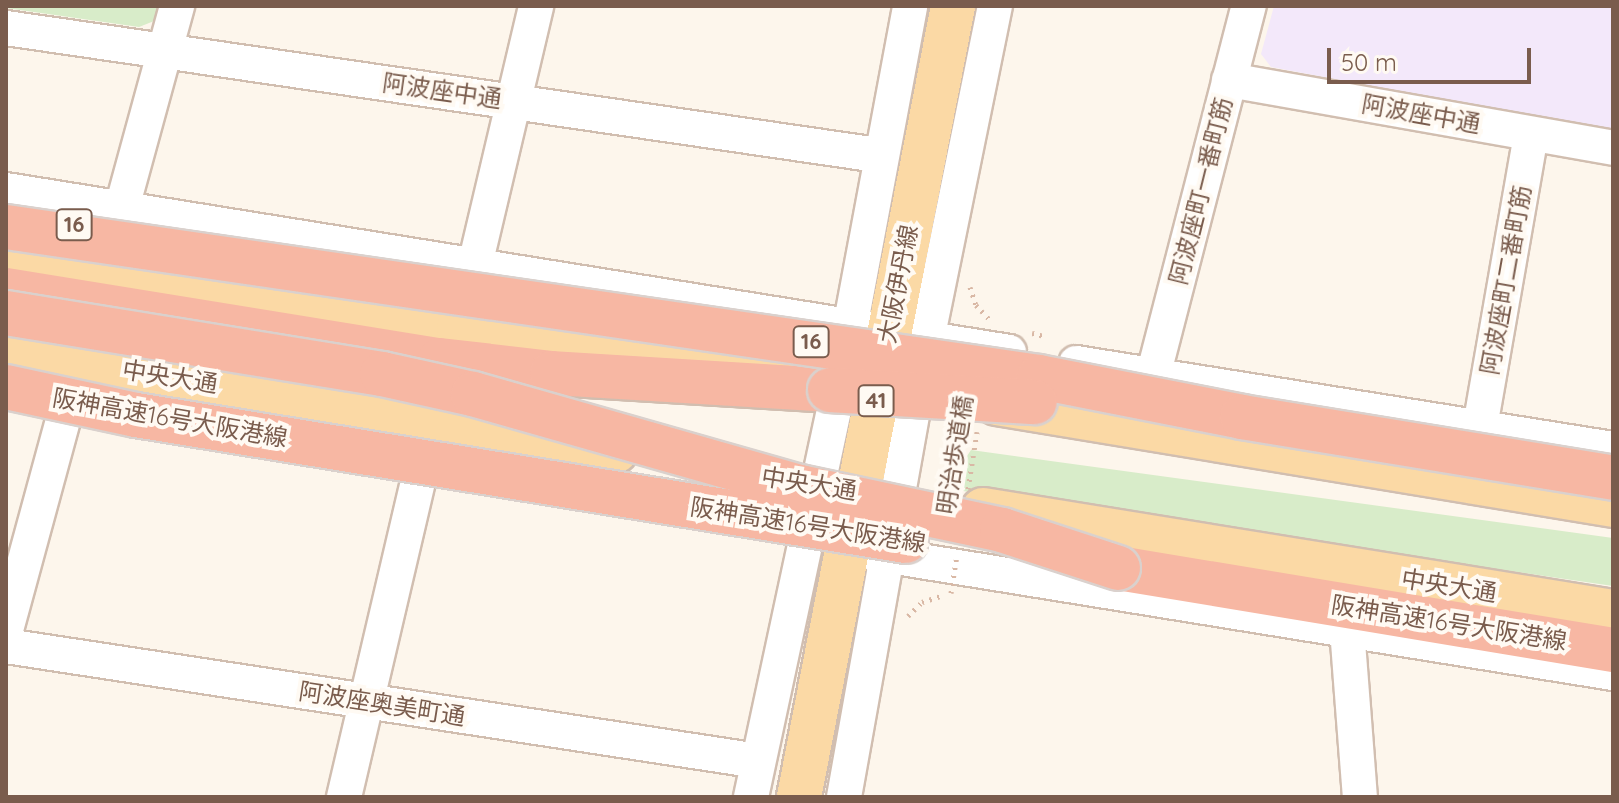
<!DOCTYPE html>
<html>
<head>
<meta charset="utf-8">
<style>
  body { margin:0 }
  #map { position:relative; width:1619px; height:803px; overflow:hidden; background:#fdf6ec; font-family:Quicksand,"Noto Sans JP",sans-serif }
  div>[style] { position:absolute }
  .education>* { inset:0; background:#f3e8fa }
  .green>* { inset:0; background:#d8ecc9 }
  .path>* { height:5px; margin-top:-2.5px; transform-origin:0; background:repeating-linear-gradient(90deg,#d9b8a5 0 2px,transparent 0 8px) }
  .roads { filter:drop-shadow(2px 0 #d1beb0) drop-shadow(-2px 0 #d1beb0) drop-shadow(0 2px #d1beb0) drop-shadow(0 -2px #d1beb0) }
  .minor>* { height:34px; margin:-17px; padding:0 17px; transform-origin:17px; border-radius:17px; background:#fff }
  .major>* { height:44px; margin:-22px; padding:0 22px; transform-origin:22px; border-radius:22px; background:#fbd9a5 }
  .highway>* { height:44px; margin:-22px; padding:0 22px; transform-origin:22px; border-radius:22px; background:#f7b7a3 }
  .path-bridge>* { height:5px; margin-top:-2.5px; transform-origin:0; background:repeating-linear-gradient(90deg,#d9b8a5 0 2px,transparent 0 8px) }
  .bridges { filter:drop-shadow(2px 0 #dad1cd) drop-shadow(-2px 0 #dad1cd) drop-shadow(0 2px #dad1cd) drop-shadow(0 -2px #dad1cd) }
  .highway-bridge>* { height:44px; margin:-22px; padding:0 22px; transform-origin:22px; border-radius:22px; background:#f7b7a3 }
  span { translate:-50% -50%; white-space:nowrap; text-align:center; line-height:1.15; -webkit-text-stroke:8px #fffaf3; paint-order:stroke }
  .shield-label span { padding:2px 6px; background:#fffaf3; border:2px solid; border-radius:6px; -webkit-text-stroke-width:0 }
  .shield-label { font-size:22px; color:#7a5c4d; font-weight:700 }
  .street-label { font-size:24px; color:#7a5c4d }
  .frame { position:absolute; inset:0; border:8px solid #7a5c4d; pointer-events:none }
  .scale { position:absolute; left:1327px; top:48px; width:204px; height:36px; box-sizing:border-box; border:4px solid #7a5c4d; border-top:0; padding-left:10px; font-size:24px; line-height:28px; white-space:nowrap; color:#7a5c4d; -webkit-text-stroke:6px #fffaf3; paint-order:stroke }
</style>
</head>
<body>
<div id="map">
  <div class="education">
    <i style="clip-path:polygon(1274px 6px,1613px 6px,1613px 132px,1271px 67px,1261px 54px)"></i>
  </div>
  <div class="green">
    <i style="clip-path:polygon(158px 6px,154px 21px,139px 27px,6px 8px)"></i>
    <i style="clip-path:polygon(971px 450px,1613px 538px,1613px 586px,963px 491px,963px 462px)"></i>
  </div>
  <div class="path">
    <i style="left:970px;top:287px;width:19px;rotate:72deg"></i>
    <i style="left:976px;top:305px;width:19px;rotate:47deg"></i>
    <i style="left:1032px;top:333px;width:12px;rotate:14deg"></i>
    <i style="left:908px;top:616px;width:20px;rotate:-45deg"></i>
    <i style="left:922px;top:602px;width:20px;rotate:-18deg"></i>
  </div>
  <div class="roads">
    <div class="minor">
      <i style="left:6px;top:28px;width:881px;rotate:8.29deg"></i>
      <i style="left:1229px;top:80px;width:390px;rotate:10deg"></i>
      <i style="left:6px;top:190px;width:1016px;rotate:9.17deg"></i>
      <i style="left:121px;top:211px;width:213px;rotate:-74.7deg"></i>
      <i style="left:470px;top:286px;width:288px;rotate:-76.7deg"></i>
      <i style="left:1076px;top:363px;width:544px;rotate:9.1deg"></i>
      <i style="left:1153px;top:376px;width:382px;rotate:-75.5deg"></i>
      <i style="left:1480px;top:427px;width:297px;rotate:-80.1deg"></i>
      <i style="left:871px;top:553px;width:752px;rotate:9.19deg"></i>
      <i style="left:1347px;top:629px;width:169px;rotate:85.6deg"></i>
      <i style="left:6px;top:630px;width:222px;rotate:-74.8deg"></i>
      <i style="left:6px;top:646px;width:761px;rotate:8.69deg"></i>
      <i style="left:344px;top:797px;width:329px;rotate:-76.8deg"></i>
      <i style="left:751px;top:797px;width:431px;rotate:-77.9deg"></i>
      <i style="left:841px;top:376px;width:376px;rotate:-79.4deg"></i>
      <i style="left:844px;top:797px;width:414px;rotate:-79.9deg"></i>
      <i style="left:917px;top:389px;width:391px;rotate:-78.5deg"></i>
    </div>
    <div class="major">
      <i style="left:6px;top:253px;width:459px;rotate:9.4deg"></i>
      <i style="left:459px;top:328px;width:331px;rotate:7.1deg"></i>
      <i style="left:6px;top:349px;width:618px;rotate:9.49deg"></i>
      <i style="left:997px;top:403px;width:624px;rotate:9.4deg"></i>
      <i style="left:983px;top:510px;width:638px;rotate:9.2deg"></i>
      <i style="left:799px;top:797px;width:806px;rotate:-78.98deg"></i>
    </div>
    <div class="highway">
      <i style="left:6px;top:290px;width:440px;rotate:9.2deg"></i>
      <i style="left:440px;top:360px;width:113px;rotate:6.6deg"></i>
      <i style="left:552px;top:373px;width:279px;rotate:3.5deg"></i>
      <i style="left:1118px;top:568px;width:502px;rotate:9.41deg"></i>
    </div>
  </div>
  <div class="path-bridge">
    <i style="left:968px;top:489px;width:58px;rotate:-81deg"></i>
    <i style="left:951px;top:593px;width:39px;rotate:-81deg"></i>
  </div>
  <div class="bridges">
    <div class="highway-bridge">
      <i style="left:6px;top:227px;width:1044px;rotate:8.26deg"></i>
      <i style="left:1039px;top:377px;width:207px;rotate:11.1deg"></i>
      <i style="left:1242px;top:417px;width:376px;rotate:9.3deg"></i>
      <i style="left:6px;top:313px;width:381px;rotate:9.2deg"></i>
      <i style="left:382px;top:374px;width:93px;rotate:12.4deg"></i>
      <i style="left:473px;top:394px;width:340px;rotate:15.9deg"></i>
      <i style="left:800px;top:487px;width:207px;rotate:12deg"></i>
      <i style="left:1002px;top:530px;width:122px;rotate:18.1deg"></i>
      <i style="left:6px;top:387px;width:133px;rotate:12.2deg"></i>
      <i style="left:136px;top:415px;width:780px;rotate:9.29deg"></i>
      <i style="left:830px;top:390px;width:205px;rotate:3.4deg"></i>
    </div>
  </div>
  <div class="shield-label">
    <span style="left:74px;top:225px">16</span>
    <span style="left:811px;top:342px">16</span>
    <span style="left:876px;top:401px">41</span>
  </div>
  <div class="street-label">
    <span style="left:442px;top:91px;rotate:8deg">阿波座中通</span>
    <span style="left:1421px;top:114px;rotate:10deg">阿波座中通</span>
    <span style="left:1201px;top:191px;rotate:-76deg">阿波座町一番町筋</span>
    <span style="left:1506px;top:280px;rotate:-80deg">阿波座町二番町筋</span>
    <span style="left:898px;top:284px;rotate:-79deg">大阪伊丹線</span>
    <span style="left:170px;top:377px;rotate:9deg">中央大通</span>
    <span style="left:170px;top:418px;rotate:10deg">阪神高速16号大阪港線</span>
    <span style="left:955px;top:455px;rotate:-81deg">明治歩道橋</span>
    <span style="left:809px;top:484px;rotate:9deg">中央大通</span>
    <span style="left:808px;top:525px;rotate:9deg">阪神高速16号大阪港線</span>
    <span style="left:1449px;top:586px;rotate:9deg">中央大通</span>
    <span style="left:1449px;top:623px;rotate:9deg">阪神高速16号大阪港線</span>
    <span style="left:382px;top:704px;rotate:9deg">阿波座奥美町通</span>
  </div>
  <div class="frame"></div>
  <div class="scale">50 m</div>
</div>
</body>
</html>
